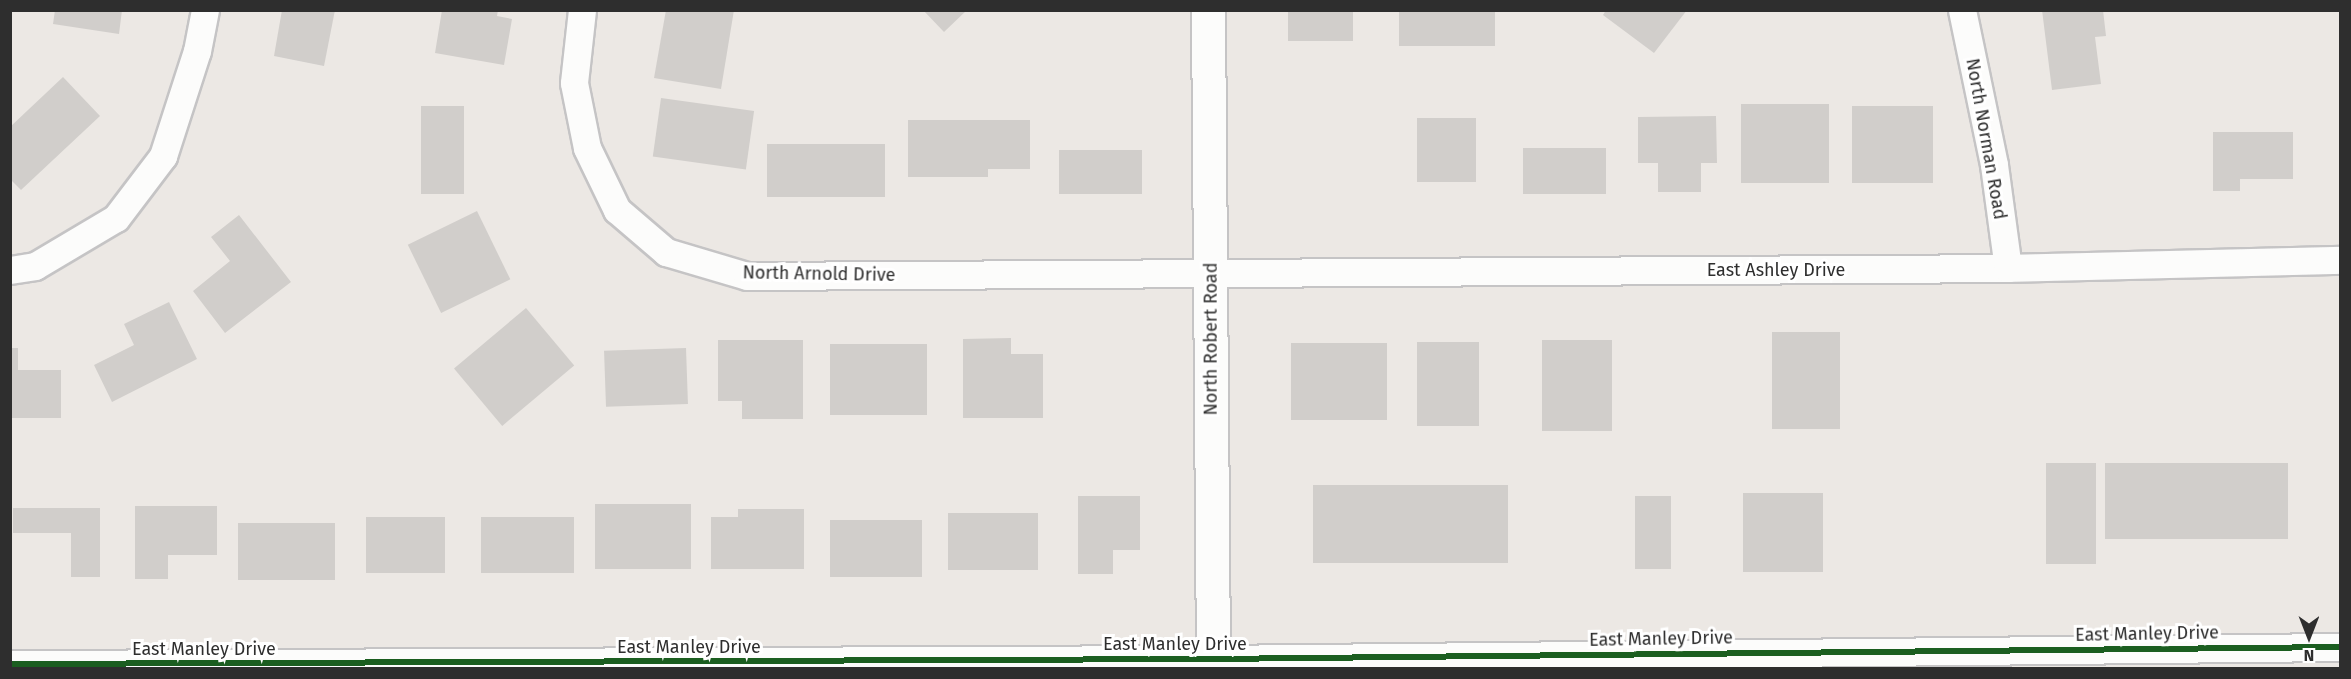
<!DOCTYPE html>
<html>
<head>
<meta charset="utf-8">
<style>
  body { margin:0 }
  #map { position:relative; width:2351px; height:679px; overflow:hidden; background:#ece8e4; font-family:"Fira Sans",sans-serif }
  div>[style] { position:absolute }
  .building>* { inset:0; background:#d1cecb; transform-origin:0 0 }
  .roads { filter:drop-shadow(2px 0 #c5c4c5) drop-shadow(-2px 0 #c5c4c5) drop-shadow(0 2px #c5c4c5) drop-shadow(0 -2px #c5c4c5) }
  .street>* { height:27px; margin:-13.5px; padding:0 13.5px; transform-origin:13.5px; border-radius:13.5px; background:#fcfcfb }
  .secondary>* { height:33px; margin:-16.5px; padding:0 16.5px; transform-origin:16.5px; border-radius:16.5px; background:#fcfcfb }
  .cycleway>* { height:6px; margin:-3px; padding:0 3px; transform-origin:3px; border-radius:3px; background:#1b5e20 }
  span { translate:-50% -50%; white-space:nowrap; text-align:center; line-height:1.15; -webkit-text-stroke:6px #fff; paint-order:stroke }
  .street-label { font-size:18px; color:#2e2e2e }
  .frame { position:absolute; inset:0; border:12px solid #2e2e2e; pointer-events:none }
  .north { position:absolute; left:2279px; top:607px; width:60px; height:60px; -webkit-text-stroke:4px #fff; paint-order:stroke; rotate:180deg; font-size:16px; font-weight:700; line-height:24px; text-align:center; color:#2e2e2e }
  .north::after { content:''; display:block; margin:auto; width:21px; height:27px; background:#2e2e2e; clip-path:polygon(50% 0,100% 100%,50% 72%,0 100%) }
</style>
</head>
<body>
<div id="map">
  <div class="building">
    <i style="clip-path:polygon(55px 10px,122px 10px,119px 34px,53px 24px)"></i>
    <i style="clip-path:polygon(282px 10px,335px 10px,324px 66px,274px 56px)"></i>
    <i style="clip-path:polygon(442px 10px,498px 10px,497px 16px,512px 19px,504px 65px,435px 53px)"></i>
    <i style="clip-path:polygon(666px 10px,734px 10px,721px 89px,654px 78px)"></i>
    <i style="clip-path:polygon(923px 10px,967px 10px,944px 32px)"></i>
    <i style="left:1288px;top:10px;width:65px;height:31px"></i>
    <i style="left:1399px;top:10px;width:96px;height:36px"></i>
    <i style="clip-path:polygon(1606px 10px,1687px 10px,1654px 53px,1603px 15px)"></i>
    <i style="clip-path:polygon(2042px 10px,2103px 10px,2106px 36px,2095px 37px,2101px 84px,2052px 90px)"></i>
    <i style="clip-path:polygon(63px 77px,100px 116px,21px 190px,10px 179px,10px 127px)"></i>
    <i style="left:661px;top:98px;width:94px;height:59px;rotate:8deg"></i>
    <i style="left:1741px;top:104px;width:88px;height:79px"></i>
    <i style="left:421px;top:106px;width:43px;height:88px"></i>
    <i style="left:1852px;top:106px;width:81px;height:77px"></i>
    <i style="clip-path:polygon(1716px 116px,1717px 163px,1701px 163px,1701px 192px,1658px 192px,1658px 163px,1638px 163px,1638px 117px)"></i>
    <i style="left:1417px;top:118px;width:59px;height:64px"></i>
    <i style="clip-path:polygon(908px 120px,1030px 120px,1030px 169px,988px 169px,988px 177px,908px 177px)"></i>
    <i style="clip-path:polygon(2213px 132px,2293px 132px,2293px 179px,2240px 179px,2240px 191px,2213px 191px)"></i>
    <i style="left:767px;top:144px;width:118px;height:53px"></i>
    <i style="left:1523px;top:148px;width:83px;height:46px"></i>
    <i style="left:1059px;top:150px;width:83px;height:44px"></i>
    <i style="left:477px;top:211px;width:76px;height:77px;rotate:64deg"></i>
    <i style="clip-path:polygon(239px 215px,291px 282px,225px 333px,193px 291px,230px 261px,211px 237px)"></i>
    <i style="clip-path:polygon(169px 302px,197px 359px,112px 402px,94px 365px,134px 345px,124px 324px)"></i>
    <i style="left:526px;top:308px;width:75px;height:94px;rotate:50deg"></i>
    <i style="left:1772px;top:332px;width:68px;height:97px"></i>
    <i style="clip-path:polygon(1011px 338px,1011px 354px,1043px 354px,1043px 418px,963px 418px,963px 339px)"></i>
    <i style="clip-path:polygon(718px 340px,803px 340px,803px 419px,742px 419px,742px 401px,718px 401px)"></i>
    <i style="left:1542px;top:340px;width:70px;height:91px"></i>
    <i style="left:1417px;top:342px;width:62px;height:84px"></i>
    <i style="left:1291px;top:343px;width:96px;height:77px"></i>
    <i style="left:830px;top:344px;width:97px;height:71px"></i>
    <i style="clip-path:polygon(10px 348px,18px 348px,18px 370px,61px 370px,61px 418px,10px 418px)"></i>
    <i style="left:686px;top:348px;width:56px;height:82px;rotate:88deg"></i>
    <i style="left:2046px;top:463px;width:50px;height:101px"></i>
    <i style="left:2105px;top:463px;width:183px;height:76px"></i>
    <i style="left:1313px;top:485px;width:195px;height:78px"></i>
    <i style="left:1743px;top:493px;width:80px;height:79px"></i>
    <i style="clip-path:polygon(1078px 496px,1140px 496px,1140px 550px,1113px 550px,1113px 574px,1078px 574px)"></i>
    <i style="left:1635px;top:496px;width:36px;height:73px"></i>
    <i style="left:595px;top:504px;width:96px;height:65px"></i>
    <i style="clip-path:polygon(135px 506px,217px 506px,217px 555px,168px 555px,168px 579px,135px 579px)"></i>
    <i style="clip-path:polygon(13px 508px,100px 508px,100px 577px,71px 577px,71px 533px,13px 533px)"></i>
    <i style="clip-path:polygon(738px 509px,804px 509px,804px 569px,711px 569px,711px 517px,738px 517px)"></i>
    <i style="left:948px;top:513px;width:90px;height:57px"></i>
    <i style="left:366px;top:517px;width:79px;height:56px"></i>
    <i style="left:481px;top:517px;width:93px;height:56px"></i>
    <i style="left:830px;top:520px;width:92px;height:57px"></i>
    <i style="left:238px;top:523px;width:97px;height:57px"></i>
  </div>
  <div class="roads">
    <div class="street">
      <i style="left:582px;top:10px;width:73px;rotate:96.3deg"></i>
      <i style="left:574px;top:83px;width:66px;rotate:78.7deg"></i>
      <i style="left:587px;top:148px;width:69px;rotate:64.2deg"></i>
      <i style="left:617px;top:210px;width:65px;rotate:40.6deg"></i>
      <i style="left:666px;top:252px;width:84px;rotate:16.5deg"></i>
      <i style="left:747px;top:276px;width:1261px;rotate:-0.36deg"></i>
      <i style="left:2008px;top:268px;width:332px;rotate:-1.4deg"></i>
      <i style="left:1962px;top:10px;width:158px;rotate:78.3deg"></i>
      <i style="left:1994px;top:165px;width:104px;rotate:82.3deg"></i>
      <i style="left:10px;top:270px;width:25px;rotate:-9deg"></i>
      <i style="left:35px;top:266px;width:94px;rotate:-30.7deg"></i>
      <i style="left:116px;top:218px;width:78px;rotate:-52.8deg"></i>
      <i style="left:163px;top:156px;width:110px;rotate:-72.1deg"></i>
      <i style="left:197px;top:51px;width:42px;rotate:-79deg"></i>
      <i style="left:10px;top:664px;width:1202px;rotate:-0.24deg"></i>
      <i style="left:1212px;top:659px;width:1128px;rotate:-0.61deg"></i>
    </div>
    <div class="secondary">
      <i style="left:1208px;top:10px;width:658px;rotate:89.56deg"></i>
    </div>
  </div>
  <div class="cycleway">
    <i style="left:10px;top:664px;width:1202px;rotate:-0.24deg"></i>
    <i style="left:1212px;top:659px;width:1128px;rotate:-0.61deg"></i>
  </div>
  <div class="street-label">
    <span style="left:1986px;top:139px;rotate:80deg">North Norman Road</span>
    <span style="left:1776px;top:270px">East Ashley Drive</span>
    <span style="left:819px;top:274px;rotate:1deg">North Arnold Drive</span>
    <span style="left:1211px;top:339px;rotate:-90deg">North Robert Road</span>
    <span style="left:2147px;top:634px;rotate:-1deg">East Manley Drive</span>
    <span style="left:1661px;top:639px;rotate:-1deg">East Manley Drive</span>
    <span style="left:1175px;top:644px">East Manley Drive</span>
    <span style="left:689px;top:647px">East Manley Drive</span>
    <span style="left:204px;top:649px">East Manley Drive</span>
  </div>
  <div class="frame"></div>
  <div class="north">N</div>
</div>
</body>
</html>
